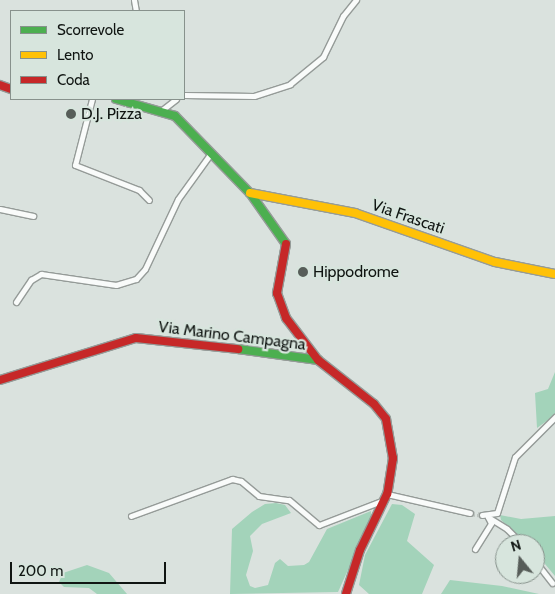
<!DOCTYPE html>
<html>
<head>
<meta charset="utf-8">
<style>
  body { margin:0 }
  #map { position:relative; width:555px; height:594px; overflow:hidden; background:#dae2de; font-family:Cabin,sans-serif }
  div>[style] { position:absolute }
  .forest>* { inset:0; background:#a3d3ba }
  .street-tunnel>* { height:5px; margin-top:-2.5px; transform-origin:0; background:repeating-linear-gradient(90deg,#bcc3bf 0 5px,transparent 0 7.5px) }
  .roads { filter:drop-shadow(1px 0 #959b98) drop-shadow(-1px 0 #959b98) drop-shadow(0 1px #959b98) drop-shadow(0 -1px #959b98) }
  .street>* { height:5px; margin:-2.5px; padding:0 2.5px; transform-origin:2.5px; border-radius:2.5px; background:#f9fbfa }
  .fast>* { height:8px; margin:-4px; padding:0 4px; transform-origin:4px; border-radius:4px; background:#4caf50 }
  .slow>* { height:8px; margin:-4px; padding:0 4px; transform-origin:4px; border-radius:4px; background:#ffc107 }
  .jam>* { height:8px; margin:-4px; padding:0 4px; transform-origin:4px; border-radius:4px; background:#c62828 }
  .dots>* { width:14px; height:14px; translate:-50% -50%; box-sizing:border-box; border:2px solid #d7e5dd; border-radius:50% }
  span { translate:-50% -50%; white-space:nowrap; text-align:center; line-height:1.15; -webkit-text-stroke:4.5px #d7e5dd; paint-order:stroke }
  .poi-label { font-size:16px; color:#101512 }
  .left { translate:0 -50%; text-align:left }
  .street-label { font-size:16px; color:#101512 }
  .legend { position:absolute; left:10px; top:10px; width:175px; height:90px; box-sizing:border-box; background:#d7e5dd; border:1px solid #87928c; margin:0; padding:6px 9px; list-style:none; font-size:15px; color:#101512 }
  .legend li { display:flex; align-items:center; gap:10px; height:25px }
  .legend b { width:25px; border:1px solid #87928c }
  .north { position:absolute; left:495px; top:534px; width:50px; height:50px; box-sizing:border-box; background:#d7e5dd; border:1px solid #87928c; border-radius:50%; rotate:343deg; font-size:14px; font-weight:700; line-height:20px; text-align:center; color:#101512 }
  .north::after { content:''; display:block; margin:auto; width:18px; height:22px; background:#575d59; clip-path:polygon(50% 0,100% 100%,50% 72%,0 100%) }
  .scale { position:absolute; left:10px; top:562px; width:156px; height:22px; box-sizing:border-box; border:2px solid #101512; border-top:0; padding-left:6px; font-size:15px; line-height:18px; white-space:nowrap; color:#101512; -webkit-text-stroke:4px #d7e5dd; paint-order:stroke }
</style>
</head>
<body>
<div id="map">
  <div class="forest">
    <i style="clip-path:polygon(555px 372px,555px 415px,537px 428px,535px 393px,548px 389px)"></i>
    <i style="clip-path:polygon(276px 503px,285px 505px,291px 513px,262px 524px,250px 536px,253px 551px,246px 575px,250px 586px,255px 588px,268px 585px,275px 563px,280px 559px,288px 566px,304px 565px,309px 562px,327px 529px,371px 511px,371px 519px,338px 592px,230px 594px,232px 529px,252px 512px,265px 504px)"></i>
    <i style="clip-path:polygon(392px 504px,402px 505px,415px 514px,407px 541px,434px 565px,422px 594px,369px 594px,359px 585px,365px 555px)"></i>
    <i style="clip-path:polygon(500px 515px,521px 519px,555px 516px,555px 576px,535px 552px,535px 544px,528px 544px,501px 520px)"></i>
    <i style="clip-path:polygon(87px 565px,109px 573px,127px 594px,97px 594px,89px 588px,64px 587px,59px 582px,63px 573px)"></i>
    <i style="clip-path:polygon(450px 580px,502px 586px,539px 594px,441px 594px)"></i>
  </div>
  <div class="street-tunnel">
    <i style="left:470px;top:513px;width:12px;rotate:9deg"></i>
  </div>
  <div class="roads">
    <div class="street">
      <i style="left:134px;top:0;width:11px;rotate:80deg"></i>
      <i style="left:184px;top:95px;width:70px;rotate:0.8deg"></i>
      <i style="left:254px;top:96px;width:38px;rotate:-18deg"></i>
      <i style="left:290px;top:84px;width:43px;rotate:-39.3deg"></i>
      <i style="left:323px;top:57px;width:46px;rotate:-64deg"></i>
      <i style="left:343px;top:16px;width:21px;rotate:-51deg"></i>
      <i style="left:92px;top:99px;width:68px;rotate:104.4deg"></i>
      <i style="left:75px;top:165px;width:69px;rotate:21.3deg"></i>
      <i style="left:139px;top:190px;width:14px;rotate:45deg"></i>
      <i style="left:162px;top:110px;width:18px;rotate:-38deg"></i>
      <i style="left:0;top:209px;width:34px;rotate:12deg"></i>
      <i style="left:16px;top:302px;width:27px;rotate:-56deg"></i>
      <i style="left:31px;top:280px;width:12px;rotate:-31deg"></i>
      <i style="left:41px;top:274px;width:76px;rotate:8.3deg"></i>
      <i style="left:116px;top:285px;width:21px;rotate:-17deg"></i>
      <i style="left:136px;top:279px;width:13px;rotate:-48deg"></i>
      <i style="left:145px;top:269px;width:77px;rotate:-64.8deg"></i>
      <i style="left:178px;top:199px;width:57px;rotate:-54.3deg"></i>
      <i style="left:387px;top:494px;width:85px;rotate:12.9deg"></i>
      <i style="left:482px;top:515px;width:15px;rotate:-8deg"></i>
      <i style="left:497px;top:513px;width:59px;rotate:-72.2deg"></i>
      <i style="left:515px;top:457px;width:57px;rotate:-45deg"></i>
      <i style="left:131px;top:516px;width:108px;rotate:-20.1deg"></i>
      <i style="left:232px;top:479px;width:9px;rotate:13deg"></i>
      <i style="left:241px;top:481px;width:23px;rotate:40deg"></i>
      <i style="left:259px;top:496px;width:30px;rotate:8deg"></i>
      <i style="left:289px;top:500px;width:39px;rotate:40deg"></i>
      <i style="left:319px;top:525px;width:70px;rotate:-21deg"></i>
      <i style="left:488px;top:517px;width:22px;rotate:32deg"></i>
      <i style="left:507px;top:529px;width:21px;rotate:45deg"></i>
      <i style="left:475px;top:549px;width:31px;rotate:-58deg"></i>
      <i style="left:491px;top:523px;width:7px;rotate:-117deg"></i>
      <i style="left:535px;top:561px;width:28px;rotate:52deg"></i>
    </div>
    <div class="fast">
      <i style="left:116px;top:99px;width:61px;rotate:16.1deg"></i>
      <i style="left:175px;top:116px;width:107px;rotate:45.8deg"></i>
      <i style="left:250px;top:193px;width:62px;rotate:54.8deg"></i>
      <i style="left:238px;top:349px;width:81px;rotate:7.8deg"></i>
    </div>
    <div class="slow">
      <i style="left:250px;top:193px;width:107px;rotate:10.8deg"></i>
      <i style="left:355px;top:213px;width:148px;rotate:19.3deg"></i>
      <i style="left:495px;top:262px;width:61px;rotate:11.3deg"></i>
    </div>
    <div class="jam">
      <i style="left:0;top:85px;width:12px;rotate:20deg"></i>
      <i style="left:286px;top:244px;width:50px;rotate:100.4deg"></i>
      <i style="left:277px;top:293px;width:27px;rotate:70deg"></i>
      <i style="left:286px;top:318px;width:53px;rotate:52.7deg"></i>
      <i style="left:318px;top:360px;width:71px;rotate:38.2deg"></i>
      <i style="left:374px;top:404px;width:19px;rotate:51deg"></i>
      <i style="left:386px;top:419px;width:40px;rotate:80deg"></i>
      <i style="left:393px;top:458px;width:36px;rotate:99deg"></i>
      <i style="left:387px;top:494px;width:62px;rotate:115.7deg"></i>
      <i style="left:360px;top:550px;width:46px;rotate:107.7deg"></i>
      <i style="left:0;top:380px;width:142px;rotate:-17.2deg"></i>
      <i style="left:136px;top:338px;width:103px;rotate:6.2deg"></i>
    </div>
  </div>
  <div class="dots">
    <i style="left:71px;top:114px;background:#575d59"></i>
    <i style="left:303px;top:272px;background:#575d59"></i>
  </div>
  <div class="poi-label">
    <span class="left" style="left:81px;top:114px">D.J. Pizza</span>
    <span class="left" style="left:313px;top:272px">Hippodrome</span>
  </div>
  <div class="street-label">
    <span style="left:408px;top:217px;rotate:19deg">Via Frascati</span>
    <span style="left:232px;top:336px;rotate:7deg">Via Marino Campagna</span>
  </div>
  <ul class="legend">
  <li><b style="height:6px;background:#4caf50"></b>Scorrevole</li>
  <li><b style="height:6px;background:#ffc107"></b>Lento</li>
  <li><b style="height:6px;background:#c62828"></b>Coda</li>
  </ul>
  <div class="north">N</div>
  <div class="scale">200 m</div>
</div>
</body>
</html>
